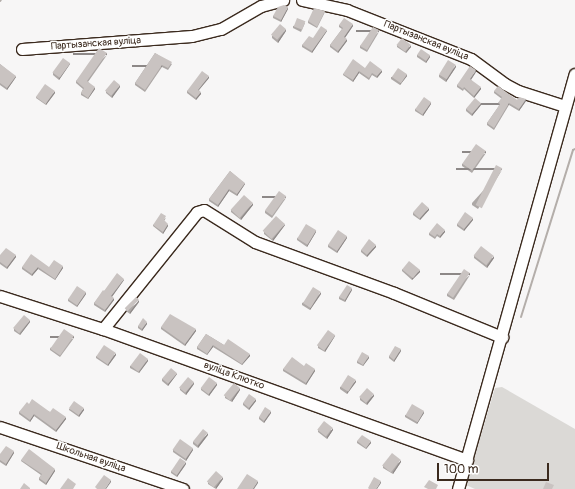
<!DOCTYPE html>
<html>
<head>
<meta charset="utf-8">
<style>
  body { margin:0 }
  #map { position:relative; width:575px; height:489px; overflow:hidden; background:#f7f6f6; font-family:Pangolin,sans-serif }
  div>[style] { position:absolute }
  .green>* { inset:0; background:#dbd9d6 }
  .stream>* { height:2px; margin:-1px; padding:0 1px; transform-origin:1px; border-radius:1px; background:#b4aeaa }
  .roads { filter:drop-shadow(1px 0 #3b2a1e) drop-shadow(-1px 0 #3b2a1e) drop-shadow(0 1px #3b2a1e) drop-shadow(0 -1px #3b2a1e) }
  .minor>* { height:11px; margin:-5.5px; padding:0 5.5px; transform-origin:5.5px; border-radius:5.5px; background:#fff }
  .wall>* { inset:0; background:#ada8a6 }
  .shaded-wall>* { inset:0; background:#8d8887; transform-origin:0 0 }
  .building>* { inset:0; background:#c9c3c1; transform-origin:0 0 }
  span { translate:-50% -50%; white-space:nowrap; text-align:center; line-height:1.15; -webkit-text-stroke:3px #fff; paint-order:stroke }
  .street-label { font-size:10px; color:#3b2a1e }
  .scale { position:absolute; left:437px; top:463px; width:112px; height:18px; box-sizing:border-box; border:2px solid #3b2a1e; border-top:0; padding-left:5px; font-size:12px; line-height:14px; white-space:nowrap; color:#3b2a1e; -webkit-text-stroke:3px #fff; paint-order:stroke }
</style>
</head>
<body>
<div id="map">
  <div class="green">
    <i style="clip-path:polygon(502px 387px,575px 429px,575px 489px,475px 489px,466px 485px,495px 388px)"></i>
  </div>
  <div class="stream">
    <i style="left:0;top:1px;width:1px;rotate:-45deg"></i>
    <i style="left:521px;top:317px;width:175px;rotate:-72.7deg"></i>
    <i style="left:573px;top:150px;width:2px;rotate:-27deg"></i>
  </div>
  <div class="roads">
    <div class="minor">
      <i style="left:302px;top:0;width:46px;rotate:12.5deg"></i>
      <i style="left:347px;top:10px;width:133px;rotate:21.6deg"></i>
      <i style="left:471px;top:59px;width:42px;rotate:36.3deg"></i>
      <i style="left:505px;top:84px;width:15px;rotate:28deg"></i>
      <i style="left:518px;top:91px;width:49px;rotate:17.7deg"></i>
      <i style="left:22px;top:49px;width:170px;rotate:-4.4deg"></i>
      <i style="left:192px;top:36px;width:30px;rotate:-14deg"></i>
      <i style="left:221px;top:29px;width:46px;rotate:-29.9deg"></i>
      <i style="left:261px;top:6px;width:23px;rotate:-15deg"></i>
      <i style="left:0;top:296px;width:108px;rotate:17.8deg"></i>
      <i style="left:103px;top:329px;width:387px;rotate:19.8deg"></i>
      <i style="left:103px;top:329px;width:150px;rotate:-51.2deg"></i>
      <i style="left:197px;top:212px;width:7px;rotate:-16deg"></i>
      <i style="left:204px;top:210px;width:60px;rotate:32.1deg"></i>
      <i style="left:255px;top:242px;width:148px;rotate:20.1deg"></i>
      <i style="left:394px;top:293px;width:117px;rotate:22.2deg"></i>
      <i style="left:0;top:427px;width:193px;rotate:18.7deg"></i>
      <i style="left:458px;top:489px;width:431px;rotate:-74.3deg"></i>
    </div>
  </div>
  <div class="wall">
    <i style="clip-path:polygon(288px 9px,281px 22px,273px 18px,273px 16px)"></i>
    <i style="clip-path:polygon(325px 12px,317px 28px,308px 23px,308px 21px)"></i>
    <i style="clip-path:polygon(305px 23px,301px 32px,293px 28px,293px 26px)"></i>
    <i style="clip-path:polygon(339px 25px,353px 26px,345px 38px,347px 41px,338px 53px,330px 47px,330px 45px,342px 29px,339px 27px)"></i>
    <i style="clip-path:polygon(286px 31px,278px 43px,272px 38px,272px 36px)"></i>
    <i style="clip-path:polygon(327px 31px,312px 53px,302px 47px,302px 45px)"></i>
    <i style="clip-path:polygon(379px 32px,367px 52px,360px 48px,360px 46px)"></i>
    <i style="clip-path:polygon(397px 45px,411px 47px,406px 53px,397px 47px)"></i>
    <i style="clip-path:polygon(155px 53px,172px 64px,168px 70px,162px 67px,145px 92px,135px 85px,135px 83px)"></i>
    <i style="clip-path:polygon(107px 55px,88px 82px,95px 89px,88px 99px,81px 95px,81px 93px,83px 89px,76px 83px,76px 81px)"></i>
    <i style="clip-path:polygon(417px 55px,430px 57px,426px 63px,417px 57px)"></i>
    <i style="clip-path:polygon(0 64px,16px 77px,7px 90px,0 85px)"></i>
    <i style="clip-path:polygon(70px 64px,59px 80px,53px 75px,53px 73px)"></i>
    <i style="clip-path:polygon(456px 67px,446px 82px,439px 77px,439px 75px)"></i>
    <i style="clip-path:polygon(365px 68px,382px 72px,377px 78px,372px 75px,369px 80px,359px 73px,353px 82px,343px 75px,343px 74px)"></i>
    <i style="clip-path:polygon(476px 72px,471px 80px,481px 89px,474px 98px,464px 89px,463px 91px,457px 87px,457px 85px)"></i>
    <i style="clip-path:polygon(407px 76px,400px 85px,391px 79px,391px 77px)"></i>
    <i style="clip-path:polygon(209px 78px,199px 90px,201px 94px,196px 100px,187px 93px,187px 91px)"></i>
    <i style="clip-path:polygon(120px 87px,112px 98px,106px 93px,106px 91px)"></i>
    <i style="clip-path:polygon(494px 91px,517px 100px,526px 101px,519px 111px,509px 105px,494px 130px,487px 125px,487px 123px,499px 106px,498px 103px,502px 99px,494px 93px)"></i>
    <i style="clip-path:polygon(55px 93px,46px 105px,36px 98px,36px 97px)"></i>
    <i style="clip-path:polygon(431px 104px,423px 116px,415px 111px,415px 109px)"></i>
    <i style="clip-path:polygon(481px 105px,472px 116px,466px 111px,466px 109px)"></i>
    <i style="clip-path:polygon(486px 153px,472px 173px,462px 166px,462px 164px)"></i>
    <i style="clip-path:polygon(502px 170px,478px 209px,472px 205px,472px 203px)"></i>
    <i style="clip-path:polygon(230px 171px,245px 184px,237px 196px,229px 191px,218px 207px,209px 201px,209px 199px)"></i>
    <i style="clip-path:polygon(286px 198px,272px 218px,265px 213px,265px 211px)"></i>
    <i style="clip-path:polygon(253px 205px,241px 220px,231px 212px,231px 210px)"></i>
    <i style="clip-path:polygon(429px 210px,420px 220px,413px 215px,413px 213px)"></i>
    <i style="clip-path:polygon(166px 218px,164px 221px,168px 226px,163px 234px,153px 226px,153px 225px)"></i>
    <i style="clip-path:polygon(473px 220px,464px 231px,457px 226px,457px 224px)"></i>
    <i style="clip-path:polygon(285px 225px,273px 241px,264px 234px,264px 232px)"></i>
    <i style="clip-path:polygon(316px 232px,307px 247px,297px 240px,297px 238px)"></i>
    <i style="clip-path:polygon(445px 232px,440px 238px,437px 236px,435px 239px,429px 235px,429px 233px)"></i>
    <i style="clip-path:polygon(347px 238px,337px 253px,328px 247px,328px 245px)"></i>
    <i style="clip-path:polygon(376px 247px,367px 257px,361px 252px,361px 250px)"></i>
    <i style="clip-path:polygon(0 255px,16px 257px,7px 269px,0 264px)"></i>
    <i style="clip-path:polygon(474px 256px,494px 258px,487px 268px,474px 258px)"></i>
    <i style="clip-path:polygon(22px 267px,49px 267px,63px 268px,55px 280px,38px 269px,32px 276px,22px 269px)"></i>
    <i style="clip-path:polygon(402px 269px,420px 272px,412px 280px,402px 271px)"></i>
    <i style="clip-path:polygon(470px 275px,454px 300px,447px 296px,447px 294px)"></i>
    <i style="clip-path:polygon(124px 280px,112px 297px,114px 300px,105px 312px,94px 305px,94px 303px,104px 291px)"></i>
    <i style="clip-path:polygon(352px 290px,345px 302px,339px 299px,339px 297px)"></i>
    <i style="clip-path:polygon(86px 294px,77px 307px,68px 301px,68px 299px)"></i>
    <i style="clip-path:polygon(321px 294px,310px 310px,302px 305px,302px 303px)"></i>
    <i style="clip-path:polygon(139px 302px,130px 314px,126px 311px,126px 310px)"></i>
    <i style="clip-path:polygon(30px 322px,20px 335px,14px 331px,14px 329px)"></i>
    <i style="clip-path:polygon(147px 324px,142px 331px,138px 328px,138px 326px)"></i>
    <i style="clip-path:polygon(161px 327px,196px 331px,185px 346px,161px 329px)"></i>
    <i style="clip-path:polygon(206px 334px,224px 345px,250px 356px,242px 365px,213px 347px,207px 355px,197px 349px,197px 347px)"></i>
    <i style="clip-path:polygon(335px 336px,325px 352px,318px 348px,318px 346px)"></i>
    <i style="clip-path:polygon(74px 338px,60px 357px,50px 350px,50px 348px)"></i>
    <i style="clip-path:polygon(401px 351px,394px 362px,389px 358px,389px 356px)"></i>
    <i style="clip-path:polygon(116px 355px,108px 366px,96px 358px,96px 356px)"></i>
    <i style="clip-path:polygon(369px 358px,363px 366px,357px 363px,357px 361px)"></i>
    <i style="clip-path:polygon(148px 361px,139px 373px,130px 368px,130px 366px)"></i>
    <i style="clip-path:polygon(304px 366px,315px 371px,306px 385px,283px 371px,283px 369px)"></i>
    <i style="clip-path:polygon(177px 374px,168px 386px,162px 381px,162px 379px)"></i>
    <i style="clip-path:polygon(356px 382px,347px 394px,340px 389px,340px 387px)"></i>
    <i style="clip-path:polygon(194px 384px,186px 395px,180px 390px,180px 388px)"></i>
    <i style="clip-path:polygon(217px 385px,209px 396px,201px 390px,201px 388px)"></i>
    <i style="clip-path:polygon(240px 390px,232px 402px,225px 398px,225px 396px)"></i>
    <i style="clip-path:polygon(374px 396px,367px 405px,360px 400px,360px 398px)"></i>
    <i style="clip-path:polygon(256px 401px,249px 410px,243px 405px,243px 403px)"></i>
    <i style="clip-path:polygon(29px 404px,50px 412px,66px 419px,56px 432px,34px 416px,30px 422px,19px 414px,19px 412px)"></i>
    <i style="clip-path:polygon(69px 409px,84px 410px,79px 417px,69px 410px)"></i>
    <i style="clip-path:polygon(271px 413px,264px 423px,259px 419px,259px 417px)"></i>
    <i style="clip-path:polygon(424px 413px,417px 424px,405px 417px,405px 415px)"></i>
    <i style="clip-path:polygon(318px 430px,333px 430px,327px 439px,318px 432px)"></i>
    <i style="clip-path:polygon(208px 435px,198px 448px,193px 444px,193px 442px)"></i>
    <i style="clip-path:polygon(357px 441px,371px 443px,366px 449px,357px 443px)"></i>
    <i style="clip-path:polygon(173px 450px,193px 450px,186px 461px,173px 452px)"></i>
    <i style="clip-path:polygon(14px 453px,6px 466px,0 462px,0 454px)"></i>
    <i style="clip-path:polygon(21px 460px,55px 471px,46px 485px,39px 480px,39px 478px,41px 475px,21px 461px)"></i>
    <i style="clip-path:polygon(401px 462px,393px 474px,383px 468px,383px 466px)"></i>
    <i style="clip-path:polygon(186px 464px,177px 477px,171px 473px,171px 471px)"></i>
    <i style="clip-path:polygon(223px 479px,216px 489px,208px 484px,208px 482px)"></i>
  </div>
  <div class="shaded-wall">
    <i style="clip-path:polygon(288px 7px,288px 9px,281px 22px,281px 20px)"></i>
    <i style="clip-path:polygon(353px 24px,353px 26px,344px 39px,344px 37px)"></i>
    <i style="clip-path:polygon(286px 29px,286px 31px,278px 43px,278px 41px)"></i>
    <i style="clip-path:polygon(327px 30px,327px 31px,312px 53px,312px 51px)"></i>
    <i style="left:379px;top:30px;width:2px;height:23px;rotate:90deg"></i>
    <i style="clip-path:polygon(347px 39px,347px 41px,338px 53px,338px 51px)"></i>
    <i style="clip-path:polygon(411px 45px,411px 47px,406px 53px,406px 52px)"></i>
    <i style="left:107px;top:53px;width:2px;height:34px;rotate:90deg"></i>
    <i style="clip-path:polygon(430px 55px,430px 57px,426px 63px,426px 61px)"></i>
    <i style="clip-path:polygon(70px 63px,70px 64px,59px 80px,59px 78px)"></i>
    <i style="left:162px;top:65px;width:2px;height:30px;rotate:90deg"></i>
    <i style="clip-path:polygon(456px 65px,456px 67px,446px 82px,446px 80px)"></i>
    <i style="clip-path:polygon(382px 70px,382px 72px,377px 78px,377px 76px)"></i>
    <i style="clip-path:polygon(476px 70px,476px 72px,470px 81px,470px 79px)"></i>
    <i style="clip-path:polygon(359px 71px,359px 73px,353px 82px,353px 80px)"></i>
    <i style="clip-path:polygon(407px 74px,407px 76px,400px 85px,400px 84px)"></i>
    <i style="clip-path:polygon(16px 76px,16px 77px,7px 90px,7px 88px)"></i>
    <i style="clip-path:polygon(209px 76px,209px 78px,198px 91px,198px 90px)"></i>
    <i style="clip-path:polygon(120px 85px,120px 87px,112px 98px,112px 96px)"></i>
    <i style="clip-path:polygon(95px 87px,95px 89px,88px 99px,88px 98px)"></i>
    <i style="clip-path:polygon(481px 87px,481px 89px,474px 98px,474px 96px)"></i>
    <i style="clip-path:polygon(55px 91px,55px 93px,46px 105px,46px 103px)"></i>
    <i style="clip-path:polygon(201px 92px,201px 94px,196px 100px,196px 98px)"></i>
    <i style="clip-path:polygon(526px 99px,526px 101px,519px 111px,519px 109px)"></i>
    <i style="clip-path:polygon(431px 102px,431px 104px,423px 116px,423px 114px)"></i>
    <i style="clip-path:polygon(481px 103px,481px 105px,472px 116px,472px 114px)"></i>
    <i style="left:509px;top:103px;width:2px;height:29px;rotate:90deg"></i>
    <i style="left:486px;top:151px;width:2px;height:24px;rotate:90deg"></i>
    <i style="left:502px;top:168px;width:2px;height:46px;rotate:90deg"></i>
    <i style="clip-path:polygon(245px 183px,245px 184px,237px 196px,237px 194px)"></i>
    <i style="clip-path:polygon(229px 189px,229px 191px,218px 207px,218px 205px)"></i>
    <i style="left:286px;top:196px;width:2px;height:24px;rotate:90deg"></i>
    <i style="clip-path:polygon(253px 203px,253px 205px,241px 220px,241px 218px)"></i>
    <i style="clip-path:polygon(429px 208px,429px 210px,420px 220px,420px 218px)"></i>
    <i style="clip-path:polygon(473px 218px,473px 220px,464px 231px,464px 229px)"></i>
    <i style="clip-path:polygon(168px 224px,168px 226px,163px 234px,163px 232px)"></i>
    <i style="clip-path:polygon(285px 224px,285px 225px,273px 241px,273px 239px)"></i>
    <i style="clip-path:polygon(316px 230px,316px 232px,307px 247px,307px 245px)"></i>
    <i style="clip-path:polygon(445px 230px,445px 232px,440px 238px,440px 236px)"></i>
    <i style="clip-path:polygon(347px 236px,347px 238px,337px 253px,337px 251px)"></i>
    <i style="clip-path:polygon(376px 245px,376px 247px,367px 257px,367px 255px)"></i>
    <i style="clip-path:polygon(16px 255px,16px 257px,7px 269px,7px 267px)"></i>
    <i style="clip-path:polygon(494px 256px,494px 258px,487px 268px,487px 266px)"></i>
    <i style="clip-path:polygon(63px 266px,63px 268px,55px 280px,55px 279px)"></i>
    <i style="clip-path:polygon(38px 267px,38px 269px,32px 276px,32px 274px)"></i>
    <i style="clip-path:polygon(420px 270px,420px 272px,412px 280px,412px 278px)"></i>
    <i style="left:470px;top:273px;width:2px;height:30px;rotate:90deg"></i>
    <i style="clip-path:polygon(124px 279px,124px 280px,111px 298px,111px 296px)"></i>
    <i style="clip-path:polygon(352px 288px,352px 290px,345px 302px,345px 300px)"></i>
    <i style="clip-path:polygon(86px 292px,86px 294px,77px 307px,77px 305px)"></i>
    <i style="clip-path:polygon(321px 292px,321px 294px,310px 310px,310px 308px)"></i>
    <i style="clip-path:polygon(114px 298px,114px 300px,105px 312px,105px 310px)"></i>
    <i style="clip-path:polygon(139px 300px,139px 302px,130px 314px,130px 312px)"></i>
    <i style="clip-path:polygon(30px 320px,30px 322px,20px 335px,20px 334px)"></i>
    <i style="clip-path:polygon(147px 322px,147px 324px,142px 331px,142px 329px)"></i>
    <i style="clip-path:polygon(196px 329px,196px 331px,185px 346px,185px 344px)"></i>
    <i style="clip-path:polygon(335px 335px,335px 336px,325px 352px,325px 350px)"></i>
    <i style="left:74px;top:336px;width:2px;height:24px;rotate:90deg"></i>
    <i style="clip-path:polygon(213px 345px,213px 347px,207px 355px,207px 354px)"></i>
    <i style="clip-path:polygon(401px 349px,401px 351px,394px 362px,394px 360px)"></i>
    <i style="clip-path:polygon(116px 353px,116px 355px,108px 366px,108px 364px)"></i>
    <i style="clip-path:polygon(250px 354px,250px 356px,242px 365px,242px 364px)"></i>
    <i style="clip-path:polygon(369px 356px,369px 358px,363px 366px,363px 365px)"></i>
    <i style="clip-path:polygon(148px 359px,148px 361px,139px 373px,139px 372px)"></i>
    <i style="clip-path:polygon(315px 369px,315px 371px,306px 385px,306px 383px)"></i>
    <i style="clip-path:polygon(177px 373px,177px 374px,168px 386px,168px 384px)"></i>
    <i style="clip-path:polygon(356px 380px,356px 382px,347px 394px,347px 392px)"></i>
    <i style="clip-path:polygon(194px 382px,194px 384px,186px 395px,186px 393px)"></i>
    <i style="clip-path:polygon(217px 383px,217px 385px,209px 396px,209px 394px)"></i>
    <i style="clip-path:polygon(240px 388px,240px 390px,232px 402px,232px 400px)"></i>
    <i style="clip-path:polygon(374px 394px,374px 396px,367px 405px,367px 403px)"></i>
    <i style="clip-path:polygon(256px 399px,256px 401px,249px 410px,249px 408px)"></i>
    <i style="clip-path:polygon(84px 408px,84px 410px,79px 417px,79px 415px)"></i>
    <i style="clip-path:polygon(271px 411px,271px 413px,264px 423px,264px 421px)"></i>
    <i style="clip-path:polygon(424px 411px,424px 413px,417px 424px,417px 422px)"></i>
    <i style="clip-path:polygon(34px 414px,34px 416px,30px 422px,30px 420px)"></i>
    <i style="clip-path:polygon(66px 417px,66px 419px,56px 432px,56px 430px)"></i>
    <i style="clip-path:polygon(333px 428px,333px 430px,327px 439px,327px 437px)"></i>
    <i style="clip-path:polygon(208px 433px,208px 435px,198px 448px,198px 446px)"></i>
    <i style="clip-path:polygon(371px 441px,371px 443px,366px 449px,366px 448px)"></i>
    <i style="clip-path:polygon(193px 448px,193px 450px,186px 461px,186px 459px)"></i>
    <i style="clip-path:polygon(14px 451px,14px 453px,6px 466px,6px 464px)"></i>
    <i style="clip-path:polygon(401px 460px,401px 462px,393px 474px,393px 472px)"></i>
    <i style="clip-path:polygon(186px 462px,186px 464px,177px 477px,177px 475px)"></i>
    <i style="clip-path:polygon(55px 469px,55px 471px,46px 485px,46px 483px)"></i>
    <i style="clip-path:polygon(223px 477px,223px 479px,216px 489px,216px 487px)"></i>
    <i style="clip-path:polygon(111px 480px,111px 482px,106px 489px,105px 489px)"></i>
    <i style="clip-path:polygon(258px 481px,258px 483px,254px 489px,252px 489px)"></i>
    <i style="clip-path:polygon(381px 481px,381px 483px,377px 489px,376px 489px)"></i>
  </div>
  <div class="building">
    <i style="clip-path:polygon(284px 5px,288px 7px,281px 20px,273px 16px,278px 7px)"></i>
    <i style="clip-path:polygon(314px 8px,325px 11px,317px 27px,308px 21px)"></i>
    <i style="left:297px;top:18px;width:9px;height:9px;rotate:21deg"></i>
    <i style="clip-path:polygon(344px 18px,353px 24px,344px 37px,347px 39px,338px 51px,330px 45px,343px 28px,339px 25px)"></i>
    <i style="left:280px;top:24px;width:8px;height:14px;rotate:40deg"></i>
    <i style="clip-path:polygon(321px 26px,327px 30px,312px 51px,302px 45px,309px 36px,313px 38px)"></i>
    <i style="clip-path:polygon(373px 27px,379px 30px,367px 50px,360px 46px)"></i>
    <i style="left:402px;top:38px;width:11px;height:9px;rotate:38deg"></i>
    <i style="clip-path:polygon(99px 48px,107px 53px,87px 81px,95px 87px,88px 98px,81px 93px,84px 88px,76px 81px)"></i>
    <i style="left:421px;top:49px;width:11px;height:7px;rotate:34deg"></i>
    <i style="clip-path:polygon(155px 53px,172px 62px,168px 68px,162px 65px,145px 90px,135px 83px)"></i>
    <i style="left:63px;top:58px;width:9px;height:18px;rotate:36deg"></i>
    <i style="clip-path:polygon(353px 59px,365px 68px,370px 61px,382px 70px,377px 76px,372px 73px,369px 78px,359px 71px,353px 80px,343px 74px)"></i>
    <i style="left:448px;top:60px;width:9px;height:17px;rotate:32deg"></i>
    <i style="clip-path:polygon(0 64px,16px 76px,7px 88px,0 83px)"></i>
    <i style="clip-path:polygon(470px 66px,476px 70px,470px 79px,481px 87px,474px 96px,464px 87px,463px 89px,457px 85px)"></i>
    <i style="left:398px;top:68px;width:11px;height:11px;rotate:34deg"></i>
    <i style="clip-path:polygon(202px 71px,209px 76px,198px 90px,201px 92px,196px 98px,187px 91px)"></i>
    <i style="left:114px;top:80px;width:8px;height:14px;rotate:40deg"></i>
    <i style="left:45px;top:84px;width:12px;height:16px;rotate:35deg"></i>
    <i style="clip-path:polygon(498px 86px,517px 100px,519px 97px,526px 99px,519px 109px,509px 103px,494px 128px,487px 123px,500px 104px,498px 103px,502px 97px,494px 91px)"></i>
    <i style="left:424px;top:97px;width:9px;height:15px;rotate:36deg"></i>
    <i style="left:475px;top:98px;width:8px;height:14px;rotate:40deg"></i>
    <i style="left:476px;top:144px;width:12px;height:24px;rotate:35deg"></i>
    <i style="left:496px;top:165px;width:7px;height:45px;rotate:27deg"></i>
    <i style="clip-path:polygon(230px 171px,245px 183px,237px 194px,229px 189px,218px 205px,209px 199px)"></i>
    <i style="left:279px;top:191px;width:9px;height:24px;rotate:36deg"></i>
    <i style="left:244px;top:195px;width:12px;height:20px;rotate:42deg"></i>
    <i style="left:422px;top:202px;width:9px;height:14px;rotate:41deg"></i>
    <i style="clip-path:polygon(465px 212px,473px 218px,464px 229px,457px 224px)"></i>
    <i style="clip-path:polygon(161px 213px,166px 216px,164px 220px,168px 224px,163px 232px,153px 225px)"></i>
    <i style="left:276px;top:216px;width:12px;height:20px;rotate:42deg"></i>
    <i style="clip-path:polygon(437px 223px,445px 230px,440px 236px,437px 234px,435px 237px,429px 233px)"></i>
    <i style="left:306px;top:224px;width:12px;height:17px;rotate:31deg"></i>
    <i style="left:338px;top:230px;width:11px;height:18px;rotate:34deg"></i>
    <i style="clip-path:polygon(369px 239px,376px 245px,367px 255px,361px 250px)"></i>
    <i style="left:481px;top:246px;width:16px;height:12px;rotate:38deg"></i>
    <i style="clip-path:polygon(6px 248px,16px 255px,7px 267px,0 262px,0 255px)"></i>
    <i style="clip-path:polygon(31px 254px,49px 267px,54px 260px,63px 266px,55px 279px,38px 267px,32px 274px,22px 267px)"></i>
    <i style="left:409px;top:261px;width:14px;height:11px;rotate:39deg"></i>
    <i style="left:464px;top:269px;width:7px;height:30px;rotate:34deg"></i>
    <i style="clip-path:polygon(117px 273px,124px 279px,111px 296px,114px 298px,105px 310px,94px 303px,103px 290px,104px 291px)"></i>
    <i style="clip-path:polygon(347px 285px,352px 288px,345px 300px,339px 297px)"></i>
    <i style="left:77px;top:286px;width:11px;height:16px;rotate:34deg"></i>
    <i style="left:313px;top:287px;width:9px;height:19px;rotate:32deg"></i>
    <i style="left:136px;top:297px;width:4px;height:16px;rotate:45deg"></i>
    <i style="clip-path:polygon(170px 314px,196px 329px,185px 344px,161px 327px)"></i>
    <i style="left:24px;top:315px;width:8px;height:17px;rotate:40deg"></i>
    <i style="clip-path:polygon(143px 318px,147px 322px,142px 329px,138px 326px)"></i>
    <i style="left:64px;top:329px;width:12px;height:24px;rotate:35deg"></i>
    <i style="left:328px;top:330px;width:9px;height:19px;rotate:36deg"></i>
    <i style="clip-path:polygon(206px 334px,224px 345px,228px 339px,250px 354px,242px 364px,213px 345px,207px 354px,197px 347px)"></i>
    <i style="left:104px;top:345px;width:14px;height:14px;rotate:34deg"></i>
    <i style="clip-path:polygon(395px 346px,401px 349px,394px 360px,389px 356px)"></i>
    <i style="clip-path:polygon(362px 352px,369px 356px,363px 365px,357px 361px)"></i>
    <i style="left:140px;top:353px;width:10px;height:16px;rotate:37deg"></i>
    <i style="clip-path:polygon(292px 357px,304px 366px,306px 363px,315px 369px,306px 383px,283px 369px)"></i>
    <i style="left:171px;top:368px;width:8px;height:14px;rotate:40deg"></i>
    <i style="left:348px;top:375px;width:9px;height:14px;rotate:32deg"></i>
    <i style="left:188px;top:377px;width:8px;height:14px;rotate:40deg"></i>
    <i style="left:209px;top:377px;width:10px;height:14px;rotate:37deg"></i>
    <i style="left:234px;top:383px;width:8px;height:16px;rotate:40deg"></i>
    <i style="left:367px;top:388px;width:9px;height:12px;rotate:41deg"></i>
    <i style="clip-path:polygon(249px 394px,256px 399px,249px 408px,243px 403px)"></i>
    <i style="clip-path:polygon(32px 399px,50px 412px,53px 408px,66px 417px,56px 430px,34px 414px,30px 420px,19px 412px,27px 402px,29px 404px)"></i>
    <i style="left:74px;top:401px;width:12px;height:9px;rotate:35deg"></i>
    <i style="left:412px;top:404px;width:14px;height:13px;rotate:30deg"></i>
    <i style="clip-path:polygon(265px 407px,271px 411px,264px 421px,259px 417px)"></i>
    <i style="left:324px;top:421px;width:11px;height:11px;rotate:38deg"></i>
    <i style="left:203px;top:429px;width:6px;height:16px;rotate:39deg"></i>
    <i style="clip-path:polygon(362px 435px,371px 441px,366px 448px,357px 441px)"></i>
    <i style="left:180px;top:439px;width:16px;height:13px;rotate:35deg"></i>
    <i style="clip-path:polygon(6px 446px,14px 451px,6px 464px,0 460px,0 454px)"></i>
    <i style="clip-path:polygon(29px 449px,55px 469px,46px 483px,39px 478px,42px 474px,21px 460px)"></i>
    <i style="left:392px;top:453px;width:11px;height:16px;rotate:38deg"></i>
    <i style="left:180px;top:458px;width:7px;height:16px;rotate:34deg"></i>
    <i style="left:216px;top:471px;width:9px;height:14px;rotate:41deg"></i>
    <i style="clip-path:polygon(247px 474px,258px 481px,253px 489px,237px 489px)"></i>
    <i style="clip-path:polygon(104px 475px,111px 480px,105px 489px,97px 489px,95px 487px)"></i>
    <i style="clip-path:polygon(374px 477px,381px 481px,376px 489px,369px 489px,368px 488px)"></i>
    <i style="clip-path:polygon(68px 478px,76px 484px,73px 489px,60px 489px)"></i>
    <i style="clip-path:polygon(429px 480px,438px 485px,436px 489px,428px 489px,424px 487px)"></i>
    <i style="clip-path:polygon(546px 482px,554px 485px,552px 489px,543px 489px)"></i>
    <i style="clip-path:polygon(24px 483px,30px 488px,30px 489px,20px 489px)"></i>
  </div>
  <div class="street-label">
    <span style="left:426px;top:41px;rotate:22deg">Партызанская вуліца</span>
    <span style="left:96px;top:44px;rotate:-4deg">Партызанская вуліца</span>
    <span style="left:234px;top:376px;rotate:20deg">вуліца Клютко</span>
    <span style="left:91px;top:458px;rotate:19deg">Школьная вуліца</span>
  </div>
  <div class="scale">100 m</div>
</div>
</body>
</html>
